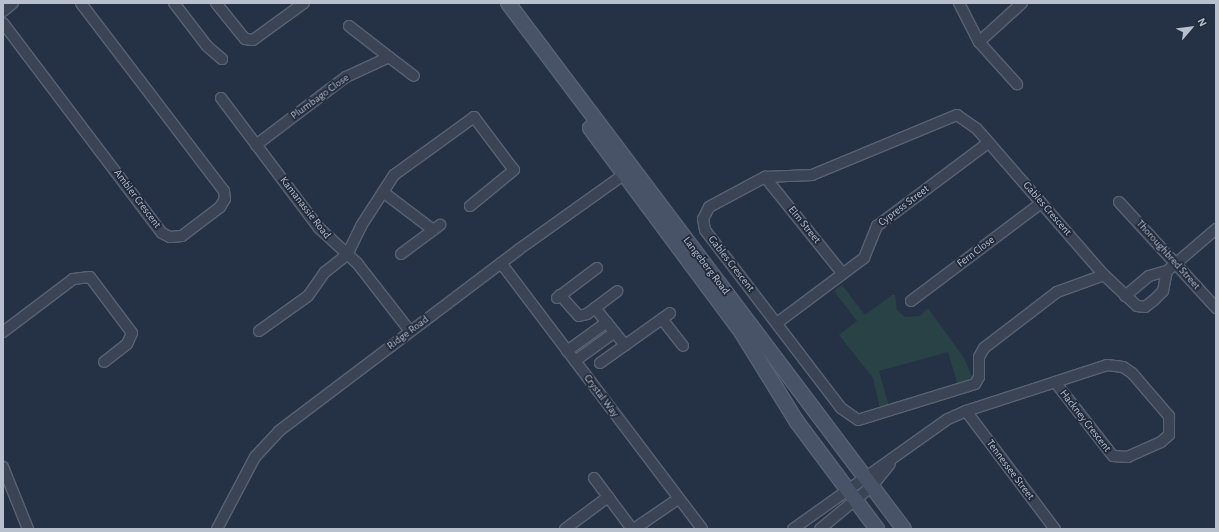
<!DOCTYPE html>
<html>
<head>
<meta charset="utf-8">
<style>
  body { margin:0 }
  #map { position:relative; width:1219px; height:532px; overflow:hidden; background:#253246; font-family:"Alegreya Sans",sans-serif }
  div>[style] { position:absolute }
  .green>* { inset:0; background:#284246 }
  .roads { filter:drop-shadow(1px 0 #596272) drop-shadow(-1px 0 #596272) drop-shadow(0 1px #596272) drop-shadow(0 -1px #596272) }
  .street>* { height:10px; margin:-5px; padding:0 5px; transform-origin:5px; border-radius:5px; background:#3a4455 }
  .secondary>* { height:14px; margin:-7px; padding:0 7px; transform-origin:7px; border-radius:7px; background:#485368 }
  span { translate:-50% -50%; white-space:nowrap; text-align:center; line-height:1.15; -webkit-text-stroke:3.5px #1f293a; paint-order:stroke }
  .street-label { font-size:11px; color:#b8c0ce }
  .frame { position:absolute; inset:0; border:4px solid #b8c0ce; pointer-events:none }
  .north { position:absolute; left:1171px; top:8px; width:40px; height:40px; -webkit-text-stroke:3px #1f293a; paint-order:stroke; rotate:62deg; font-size:11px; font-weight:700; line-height:16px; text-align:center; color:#b8c0ce }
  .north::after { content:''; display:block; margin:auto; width:14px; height:18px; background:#b8c0ce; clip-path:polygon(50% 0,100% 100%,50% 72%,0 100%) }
</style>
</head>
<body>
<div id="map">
  <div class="green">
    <i style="clip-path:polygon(842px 285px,865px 315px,892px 295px,895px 295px,897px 310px,905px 317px,920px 316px,928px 308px,964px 358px,972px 377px,968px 379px,969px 382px,958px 386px,948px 352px,879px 371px,889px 406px,880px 409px,873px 378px,839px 335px,857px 321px,834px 291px)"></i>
  </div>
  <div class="roads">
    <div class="street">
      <i style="left:174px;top:3px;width:54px;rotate:52.5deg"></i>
      <i style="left:207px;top:46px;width:20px;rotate:41deg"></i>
      <i style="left:216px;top:3px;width:46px;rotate:51.1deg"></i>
      <i style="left:245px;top:39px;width:8px;rotate:7deg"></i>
      <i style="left:253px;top:40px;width:63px;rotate:-36deg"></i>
      <i style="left:959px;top:3px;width:44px;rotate:62.9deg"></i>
      <i style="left:979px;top:42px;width:57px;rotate:47.9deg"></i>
      <i style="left:3px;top:11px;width:13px;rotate:-39deg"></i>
      <i style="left:3px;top:23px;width:263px;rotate:52.9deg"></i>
      <i style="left:162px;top:233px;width:9px;rotate:27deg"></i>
      <i style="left:170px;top:237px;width:12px;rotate:-5deg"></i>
      <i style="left:182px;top:236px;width:48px;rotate:-37.3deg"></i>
      <i style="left:220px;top:207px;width:9px;rotate:-58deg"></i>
      <i style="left:225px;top:199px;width:8px;rotate:-97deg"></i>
      <i style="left:224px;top:191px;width:236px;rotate:-127.3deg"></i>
      <i style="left:349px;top:26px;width:51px;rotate:37.8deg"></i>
      <i style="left:979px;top:42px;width:58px;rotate:-42.2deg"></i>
      <i style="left:221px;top:98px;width:163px;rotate:53deg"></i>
      <i style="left:319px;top:228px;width:52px;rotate:42.6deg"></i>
      <i style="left:357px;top:263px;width:86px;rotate:52.1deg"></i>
      <i style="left:256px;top:145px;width:113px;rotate:-37.1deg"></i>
      <i style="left:346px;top:77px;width:47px;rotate:-24.9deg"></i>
      <i style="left:389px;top:57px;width:31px;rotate:37deg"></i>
      <i style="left:765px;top:177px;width:124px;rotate:51.2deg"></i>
      <i style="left:383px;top:192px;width:63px;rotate:37.2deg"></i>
      <i style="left:1119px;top:202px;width:144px;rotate:47.5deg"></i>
      <i style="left:401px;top:254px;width:49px;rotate:-36.6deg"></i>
      <i style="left:501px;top:263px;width:333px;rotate:52.9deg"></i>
      <i style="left:1104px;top:275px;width:50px;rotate:160.1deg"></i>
      <i style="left:1057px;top:292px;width:92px;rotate:142.5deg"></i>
      <i style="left:984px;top:348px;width:10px;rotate:119deg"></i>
      <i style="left:979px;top:357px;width:20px;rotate:90deg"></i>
      <i style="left:979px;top:377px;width:8px;rotate:120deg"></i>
      <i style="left:975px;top:384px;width:122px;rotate:162.9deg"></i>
      <i style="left:858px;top:420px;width:21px;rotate:-145deg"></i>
      <i style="left:841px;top:408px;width:224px;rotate:-127.4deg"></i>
      <i style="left:705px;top:230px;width:11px;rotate:-100deg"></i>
      <i style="left:703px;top:219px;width:13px;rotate:-63deg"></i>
      <i style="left:709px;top:207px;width:64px;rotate:-28.2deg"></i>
      <i style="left:765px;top:177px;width:47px;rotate:-2.4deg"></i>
      <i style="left:812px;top:175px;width:157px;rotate:-22.5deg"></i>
      <i style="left:957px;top:115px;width:24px;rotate:35deg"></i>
      <i style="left:977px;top:129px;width:194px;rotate:49deg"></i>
      <i style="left:1104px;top:275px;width:45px;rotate:43.2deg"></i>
      <i style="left:1137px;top:306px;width:8px;rotate:7deg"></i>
      <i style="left:1145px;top:307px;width:11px;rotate:-38deg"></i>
      <i style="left:1154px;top:300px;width:13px;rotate:-45deg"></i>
      <i style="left:1163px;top:291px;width:20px;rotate:-79deg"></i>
      <i style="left:1167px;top:271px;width:65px;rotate:-40.6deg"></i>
      <i style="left:560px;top:295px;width:28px;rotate:48deg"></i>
      <i style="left:579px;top:316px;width:8px;rotate:-14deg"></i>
      <i style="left:587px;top:314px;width:38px;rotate:-37deg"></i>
      <i style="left:1125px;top:296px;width:31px;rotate:-40deg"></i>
      <i style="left:1149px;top:276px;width:19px;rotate:-16deg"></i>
      <i style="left:557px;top:298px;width:50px;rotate:-36.9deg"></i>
      <i style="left:911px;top:301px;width:163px;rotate:-37deg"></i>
      <i style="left:595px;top:308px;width:48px;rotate:51deg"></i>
      <i style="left:662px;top:319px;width:34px;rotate:52deg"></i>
      <i style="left:777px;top:323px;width:109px;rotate:-36.8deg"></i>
      <i style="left:864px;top:258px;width:35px;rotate:-68deg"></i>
      <i style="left:877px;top:226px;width:139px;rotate:-36.8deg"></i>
      <i style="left:259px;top:331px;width:60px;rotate:-35.5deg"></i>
      <i style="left:308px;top:296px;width:29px;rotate:-55deg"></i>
      <i style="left:325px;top:272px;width:28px;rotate:-38deg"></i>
      <i style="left:347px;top:255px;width:32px;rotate:-64deg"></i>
      <i style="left:361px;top:226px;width:61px;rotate:-57.1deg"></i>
      <i style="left:394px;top:175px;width:99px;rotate:-35.9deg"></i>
      <i style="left:474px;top:117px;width:66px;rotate:53deg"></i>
      <i style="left:514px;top:170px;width:57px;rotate:140.7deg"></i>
      <i style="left:3px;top:332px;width:88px;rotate:-37.1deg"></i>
      <i style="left:73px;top:279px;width:17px;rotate:-7deg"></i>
      <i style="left:90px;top:277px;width:70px;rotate:53.1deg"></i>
      <i style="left:132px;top:333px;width:12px;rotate:114deg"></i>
      <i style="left:127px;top:344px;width:29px;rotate:142deg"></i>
      <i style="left:567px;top:351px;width:49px;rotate:-35.9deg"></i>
      <i style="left:575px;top:361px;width:49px;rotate:-35.9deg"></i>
      <i style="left:600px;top:363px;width:86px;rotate:-35.5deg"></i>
      <i style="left:966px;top:411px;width:148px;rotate:53deg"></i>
      <i style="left:3px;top:467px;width:67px;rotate:68deg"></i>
      <i style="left:594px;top:478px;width:64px;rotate:53.3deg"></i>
      <i style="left:217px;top:529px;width:81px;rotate:-62.2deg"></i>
      <i style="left:255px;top:457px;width:35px;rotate:-47deg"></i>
      <i style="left:279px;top:431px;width:300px;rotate:-37.1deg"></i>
      <i style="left:518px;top:250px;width:138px;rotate:-35.5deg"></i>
      <i style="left:565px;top:529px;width:54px;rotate:-36.7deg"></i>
      <i style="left:634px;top:529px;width:53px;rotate:-34.3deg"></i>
      <i style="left:793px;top:529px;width:190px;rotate:-35.4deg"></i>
      <i style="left:948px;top:419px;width:20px;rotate:-24deg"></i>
      <i style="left:966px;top:411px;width:94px;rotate:-18deg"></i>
      <i style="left:1055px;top:382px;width:55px;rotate:-18.1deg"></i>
      <i style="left:1107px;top:365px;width:16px;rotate:7deg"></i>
      <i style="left:1123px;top:367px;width:11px;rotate:34deg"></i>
      <i style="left:1132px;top:373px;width:57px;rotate:49.3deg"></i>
      <i style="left:1169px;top:416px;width:19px;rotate:90deg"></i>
      <i style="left:1169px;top:435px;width:11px;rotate:139deg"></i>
      <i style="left:1161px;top:442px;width:36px;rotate:156deg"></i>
      <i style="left:1128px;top:457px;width:15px;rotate:-176deg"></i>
      <i style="left:1113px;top:456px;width:94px;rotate:-128.1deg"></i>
      <i style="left:820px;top:529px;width:67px;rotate:-39.6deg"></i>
      <i style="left:872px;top:486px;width:28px;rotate:-51deg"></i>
    </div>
    <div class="secondary">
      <i style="left:508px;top:3px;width:658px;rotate:53.03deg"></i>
      <i style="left:590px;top:128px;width:255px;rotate:53.4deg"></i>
      <i style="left:742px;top:333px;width:105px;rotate:58.3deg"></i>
      <i style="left:797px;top:422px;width:134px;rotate:53.2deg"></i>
    </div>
  </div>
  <div class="street-label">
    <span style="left:320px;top:97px;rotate:-36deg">Plumbago Close</span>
    <span style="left:137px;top:199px;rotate:53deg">Ambler Crescent</span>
    <span style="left:904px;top:206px;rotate:-37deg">Cypress Street</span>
    <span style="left:305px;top:208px;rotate:52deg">Kamanassie Road</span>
    <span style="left:1047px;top:209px;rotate:49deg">Gables Crescent</span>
    <span style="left:804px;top:225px;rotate:51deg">Elm Street</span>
    <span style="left:976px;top:252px;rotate:-37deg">Fern Close</span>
    <span style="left:1168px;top:255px;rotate:48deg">Thoroughbred Street</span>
    <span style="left:731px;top:264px;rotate:52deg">Gables Crescent</span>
    <span style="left:706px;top:266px;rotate:53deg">Langeberg Road</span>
    <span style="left:408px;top:333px;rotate:-37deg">Ridge Road</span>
    <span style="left:601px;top:396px;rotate:53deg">Crystal Way</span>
    <span style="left:1085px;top:421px;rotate:52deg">Hackney Crescent</span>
    <span style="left:1010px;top:470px;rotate:53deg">Tennessee Street</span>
  </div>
  <div class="frame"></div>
  <div class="north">N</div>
</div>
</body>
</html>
